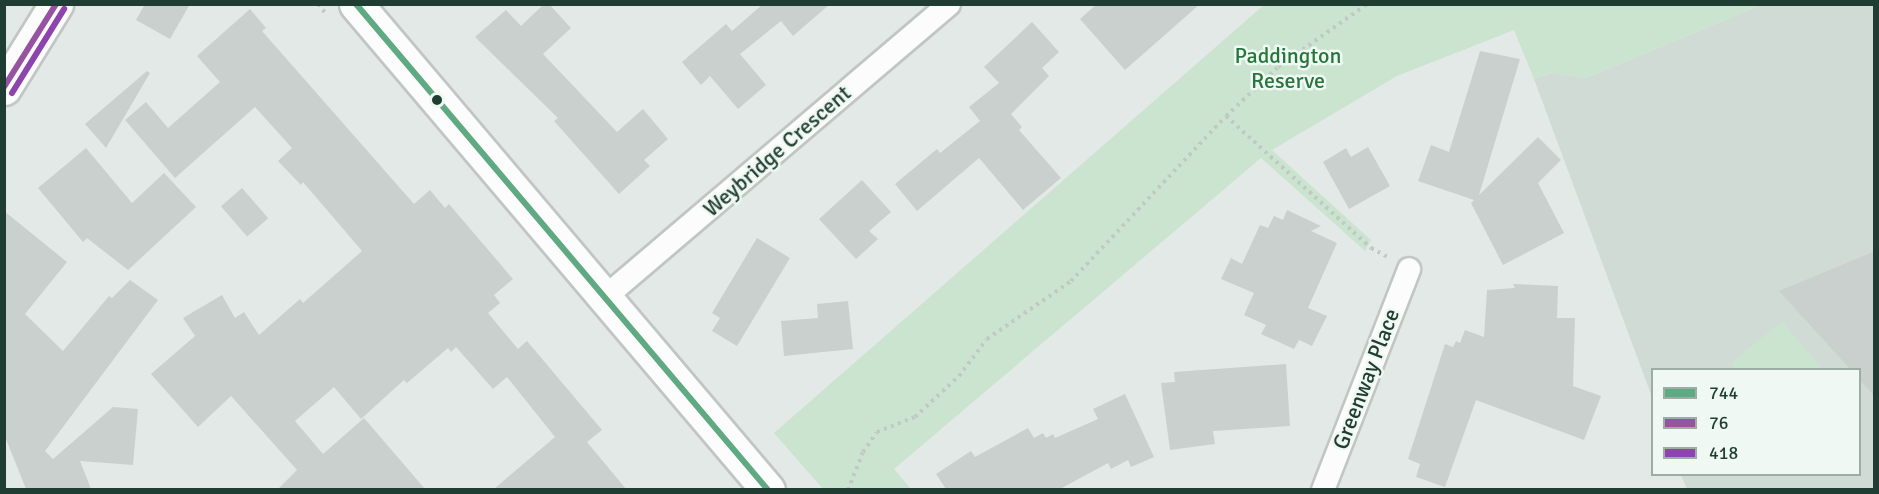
<!DOCTYPE html>
<html>
<head>
<meta charset="utf-8">
<style>
  body { margin:0 }
  #map { position:relative; width:1879px; height:494px; overflow:hidden; background:#e3e9e6; font-family:Signika,sans-serif }
  div>[style] { position:absolute }
  .built>* { inset:0; background:#d0dbd5 }
  .green>* { inset:0; background:#cbe4cf }
  .building>* { inset:0; background:#cad0cd; transform-origin:0 0 }
  .path>* { height:4px; margin-top:-2px; transform-origin:0; background:repeating-linear-gradient(90deg,#c0c9c4 0 3px,transparent 0 7.5px) }
  .roads { filter:drop-shadow(2px 0 #c0c6c3) drop-shadow(-2px 0 #c0c6c3) drop-shadow(0 2px #c0c6c3) drop-shadow(0 -2px #c0c6c3) }
  .minor>* { height:22px; margin:-11px; padding:0 11px; transform-origin:11px; border-radius:11px; background:#fbfcfb }
  .secondary>* { height:33px; margin:-16.5px; padding:0 16.5px; transform-origin:16.5px; border-radius:16.5px; background:#fbfcfb }
  .bus-1>* { height:6px; margin:-3px; padding:0 3px; transform-origin:3px; border-radius:3px; background:#5faa82 }
  .bus-2>* { height:6px; margin:-3px; padding:0 3px; transform-origin:3px; border-radius:3px; background:#9753a1 }
  .bus-3>* { height:6px; margin:-3px; padding:0 3px; transform-origin:3px; border-radius:3px; background:#8e44ad }
  .dots>* { width:16px; height:16px; translate:-50% -50%; box-sizing:border-box; border:3px solid #f0f8f3; border-radius:50% }
  span { translate:-50% -50%; white-space:nowrap; text-align:center; line-height:1.15; -webkit-text-stroke:5px #f0f8f3; paint-order:stroke }
  .park-label { font-size:22px; color:#27773d }
  .street-label { font-size:22px; color:#1f3d32 }
  .frame { position:absolute; inset:0; border:6px solid #1f3d32; pointer-events:none }
  .legend { position:absolute; left:1651px; top:368px; width:210px; height:108px; box-sizing:border-box; background:#f0f8f3; border:2px solid #9cada6; margin:0; padding:8px 10px; list-style:none; font-size:18px; color:#1f3d32 }
  .legend li { display:flex; align-items:center; gap:12px; height:30px }
  .legend b { width:30px; border:2px solid #9cada6 }
</style>
</head>
<body>
<div id="map">
  <div class="built">
    <i style="clip-path:polygon(1761px 5px,1874px 5px,1874px 489px,1687px 489px,1681px 475px,1860px 474px,1860px 370px,1652px 370px,1652px 397px,1534px 79px,1552px 73px,1586px 78px)"></i>
  </div>
  <div class="green">
    <i style="clip-path:polygon(1265px 4px,1761px 5px,1586px 78px,1552px 73px,1534px 79px,1514px 30px,1397px 76px,1272px 150px,1371px 240px,1365px 251px,1261px 158px,894px 469px,911px 489px,823px 489px,774px 433px)"></i>
    <i style="clip-path:polygon(1782px 321px,1822px 369px,1736px 369px,1731px 363px)"></i>
  </div>
  <div class="building">
    <i style="clip-path:polygon(145px 4px,190px 4px,170px 39px,136px 20px)"></i>
    <i style="clip-path:polygon(544px 4px,549px 4px,571px 28px,543px 54px,617px 132px,643px 109px,668px 139px,644px 160px,650px 166px,619px 194px,554px 121px,558px 118px,475px 37px,506px 10px,521px 26px)"></i>
    <i style="clip-path:polygon(763px 4px,830px 4px,793px 36px,781px 21px,740px 54px,766px 85px,738px 109px,710px 76px,701px 85px,682px 62px,726px 24px,732px 31px)"></i>
    <i style="clip-path:polygon(1097px 4px,1200px 4px,1125px 70px,1080px 19px)"></i>
    <i style="clip-path:polygon(250px 9px,266px 28px,262px 31px,414px 204px,430px 190px,445px 208px,449px 204px,513px 279px,494px 295px,500px 303px,488px 313px,518px 349px,527px 341px,602px 430px,587px 442px,626px 489px,494px 489px,555px 437px,507px 377px,493px 389px,456px 347px,451px 352px,448px 348px,407px 383px,404px 380px,361px 419px,334px 387px,295px 421px,323px 454px,364px 418px,425px 489px,278px 489px,297px 470px,231px 396px,198px 427px,151px 374px,195px 336px,183px 318px,222px 295px,235px 318px,244px 312px,259px 335px,300px 299px,303px 303px,362px 251px,303px 182px,301px 185px,278px 161px,292px 148px,255px 107px,175px 178px,125px 120px,146px 102px,168px 128px,220px 82px,197px 56px)"></i>
    <i style="clip-path:polygon(1032px 22px,1059px 52px,1042px 68px,1049px 76px,1011px 114px,1022px 127px,1019px 130px,1061px 178px,1023px 210px,979px 158px,917px 211px,895px 184px,937px 149px,940px 153px,980px 121px,969px 107px,999px 83px,984px 67px)"></i>
    <i style="clip-path:polygon(1480px 51px,1520px 59px,1479px 195px,1538px 137px,1561px 160px,1538px 183px,1564px 233px,1503px 265px,1471px 203px,1474px 200px,1418px 181px,1431px 145px,1449px 152px)"></i>
    <i style="clip-path:polygon(147px 71px,150px 73px,106px 148px,85px 124px)"></i>
    <i style="clip-path:polygon(1368px 147px,1390px 186px,1349px 209px,1323px 162px,1346px 148px,1351px 157px)"></i>
    <i style="clip-path:polygon(86px 148px,132px 203px,164px 173px,196px 207px,128px 270px,87px 238px,83px 242px,38px 188px)"></i>
    <i style="clip-path:polygon(862px 180px,891px 212px,869px 231px,878px 239px,856px 259px,819px 219px)"></i>
    <i style="left:242px;top:188px;width:40px;height:28px;rotate:49deg"></i>
    <i style="clip-path:polygon(1287px 210px,1321px 226px,1311px 231px,1337px 243px,1308px 308px,1327px 316px,1312px 346px,1299px 340px,1294px 349px,1261px 334px,1266px 325px,1244px 315px,1254px 293px,1221px 279px,1231px 258px,1242px 264px,1260px 225px,1268px 228px,1274px 216px,1283px 220px)"></i>
    <i style="clip-path:polygon(4px 211px,67px 262px,25px 314px,63px 351px,109px 296px,112px 298px,130px 280px,158px 300px,45px 451px,53px 459px,113px 407px,138px 409px,133px 465px,80px 461px,91px 489px,26px 489px,4px 434px)"></i>
    <i style="clip-path:polygon(757px 238px,790px 258px,737px 346px,712px 331px,720px 318px,712px 313px)"></i>
    <i style="clip-path:polygon(1875px 251px,1875px 397px,1860px 380px,1860px 369px,1850px 369px,1779px 291px)"></i>
    <i style="clip-path:polygon(1513px 284px,1558px 286px,1557px 318px,1575px 318px,1573px 386px,1601px 396px,1584px 440px,1476px 400px,1445px 487px,1416px 477px,1420px 464px,1408px 459px,1445px 344px,1453px 347px,1456px 341px,1460px 343px,1465px 330px,1484px 337px,1487px 290px,1515px 288px)"></i>
    <i style="clip-path:polygon(848px 301px,853px 349px,784px 356px,781px 321px,818px 318px,817px 304px)"></i>
    <i style="clip-path:polygon(1286px 364px,1290px 426px,1213px 431px,1215px 444px,1170px 450px,1161px 383px,1175px 382px,1174px 372px)"></i>
    <i style="clip-path:polygon(1125px 394px,1154px 457px,1131px 467px,1128px 460px,1111px 469px,1108px 463px,1060px 489px,946px 489px,936px 474px,971px 451px,975px 457px,1028px 428px,1034px 438px,1043px 433px,1046px 438px,1053px 434px,1055px 438px,1098px 419px,1093px 409px)"></i>
  </div>
  <div class="path">
    <i style="left:318px;top:4px;width:13px;rotate:51deg"></i>
    <i style="left:1226px;top:116px;width:196px;rotate:42.3deg"></i>
    <i style="left:1371px;top:248px;width:19px;rotate:28deg"></i>
    <i style="left:848px;top:490px;width:41px;rotate:-68.5deg"></i>
    <i style="left:863px;top:452px;width:24px;rotate:-55deg"></i>
    <i style="left:877px;top:432px;width:41px;rotate:-21.5deg"></i>
    <i style="left:915px;top:417px;width:60px;rotate:-43deg"></i>
    <i style="left:959px;top:376px;width:46px;rotate:-52.9deg"></i>
    <i style="left:987px;top:339px;width:102px;rotate:-34.6deg"></i>
    <i style="left:1071px;top:281px;width:226px;rotate:-46.8deg"></i>
    <i style="left:1226px;top:116px;width:71px;rotate:-43.3deg"></i>
    <i style="left:1278px;top:67px;width:109px;rotate:-35.3deg"></i>
  </div>
  <div class="roads">
    <div class="minor">
      <i style="left:604px;top:298px;width:453px;rotate:-40.4deg"></i>
      <i style="left:1323px;top:490px;width:237px;rotate:-68.7deg"></i>
    </div>
    <div class="secondary">
      <i style="left:356px;top:4px;width:637px;rotate:49.71deg"></i>
      <i style="left:4px;top:88px;width:99px;rotate:-58.2deg"></i>
    </div>
  </div>
  <div class="bus-1">
    <i style="left:356px;top:4px;width:637px;rotate:49.71deg"></i>
  </div>
  <div class="bus-2">
    <i style="left:4px;top:87px;width:98px;rotate:-57.9deg"></i>
  </div>
  <div class="bus-3">
    <i style="left:12px;top:93px;width:99px;rotate:-58.2deg"></i>
  </div>
  <div class="dots">
    <i style="left:437px;top:100px;background:#1f3d32"></i>
  </div>
  <div class="park-label">
    <span style="left:1288px;top:68px">Paddington<br>Reserve</span>
  </div>
  <div class="street-label">
    <span style="left:777px;top:151px;rotate:-41deg">Weybridge Crescent</span>
    <span style="left:1366px;top:379px;rotate:-69deg">Greenway Place</span>
  </div>
  <div class="frame"></div>
  <ul class="legend">
  <li><b style="height:8px;background:#5faa82"></b>744</li>
  <li><b style="height:8px;background:#9753a1"></b>76</li>
  <li><b style="height:8px;background:#8e44ad"></b>418</li>
  </ul>
</div>
</body>
</html>
